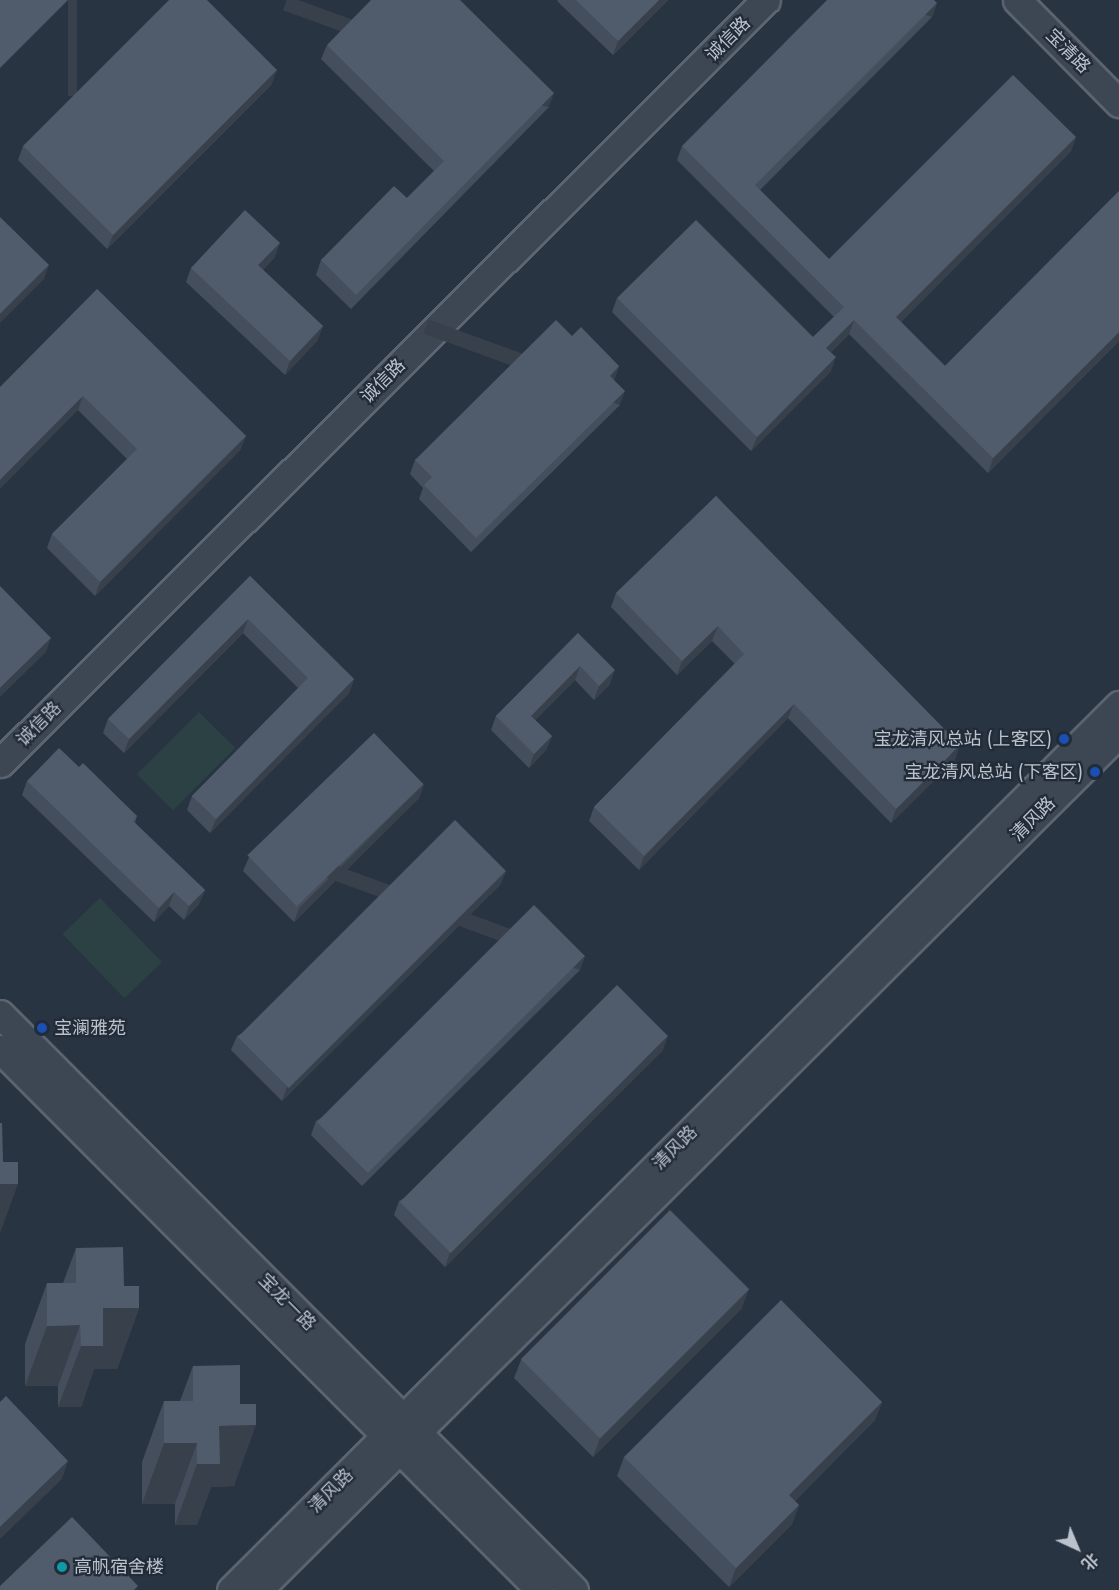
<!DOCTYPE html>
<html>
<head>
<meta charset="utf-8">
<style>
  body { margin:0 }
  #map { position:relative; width:1119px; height:1590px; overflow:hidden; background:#293443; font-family:Jost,"Noto Sans SC",sans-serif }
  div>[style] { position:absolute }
  .green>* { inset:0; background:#2b4144; transform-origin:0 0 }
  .roads { filter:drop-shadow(2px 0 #5c6470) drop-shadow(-2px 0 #5c6470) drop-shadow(0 2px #5c6470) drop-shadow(0 -2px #5c6470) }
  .tertiary>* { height:27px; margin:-13.5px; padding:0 13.5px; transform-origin:13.5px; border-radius:13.5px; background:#3d4653 }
  .wall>* { inset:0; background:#454e5c }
  .shaded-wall>* { inset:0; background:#38404b; transform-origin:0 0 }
  .building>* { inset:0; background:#505b6b; transform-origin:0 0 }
  .dots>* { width:16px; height:16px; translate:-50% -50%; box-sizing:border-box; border:3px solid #222b38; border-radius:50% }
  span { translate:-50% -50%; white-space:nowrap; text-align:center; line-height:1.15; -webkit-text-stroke:4.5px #222b38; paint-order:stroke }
  .street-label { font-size:18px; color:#bbc2cc }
  .poi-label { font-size:18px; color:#bbc2cc }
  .right { translate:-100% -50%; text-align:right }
  .left { translate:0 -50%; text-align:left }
  .north { position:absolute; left:1047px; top:1518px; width:60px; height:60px; -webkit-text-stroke:4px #222b38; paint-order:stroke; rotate:136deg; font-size:16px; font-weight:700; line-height:24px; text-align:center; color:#bbc2cc }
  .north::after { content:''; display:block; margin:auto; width:21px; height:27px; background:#bbc2cc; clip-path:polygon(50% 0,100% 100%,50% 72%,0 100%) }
</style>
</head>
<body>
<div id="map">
  <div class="green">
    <i style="left:199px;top:712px;width:51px;height:88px;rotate:45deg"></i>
    <i style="left:100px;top:898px;width:89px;height:52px;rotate:46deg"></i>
  </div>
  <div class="roads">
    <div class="tertiary">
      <i style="left:1017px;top:0;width:145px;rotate:45.3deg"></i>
      <i style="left:0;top:763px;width:1081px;rotate:-44.89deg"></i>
      <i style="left:0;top:1014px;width:813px;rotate:45.1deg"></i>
      <i style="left:0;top:1049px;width:764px;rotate:45.05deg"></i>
      <i style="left:231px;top:1590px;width:1254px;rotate:-44.9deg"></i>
      <i style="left:258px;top:1590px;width:1215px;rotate:-44.87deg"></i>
    </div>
  </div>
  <div class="wall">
    <i style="clip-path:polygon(558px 0,668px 0,613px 55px,557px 1px)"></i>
    <i style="clip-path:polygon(937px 3px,932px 17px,760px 190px,829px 259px,1076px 137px,1071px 151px,901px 322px,945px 366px,1119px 191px,1119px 341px,988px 473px,849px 334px,831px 352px,831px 371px,751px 451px,612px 312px,617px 298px,813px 337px,834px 317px,677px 160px,682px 146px)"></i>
    <i style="clip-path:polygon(327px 45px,549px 107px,351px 309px,316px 275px,321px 260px,407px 198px,434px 171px,321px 59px)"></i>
    <i style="clip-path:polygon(272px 84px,107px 249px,18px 160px,23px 146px)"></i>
    <i style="clip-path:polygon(275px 257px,263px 270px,323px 326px,317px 341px,285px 375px,186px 282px,191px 268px)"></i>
    <i style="clip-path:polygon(97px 289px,246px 436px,240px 450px,95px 596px,47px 548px,52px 534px,127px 459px,78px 410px)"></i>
    <i style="clip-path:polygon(572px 336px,619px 366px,614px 380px,620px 405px,471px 552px,419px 499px,423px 488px,410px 474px,415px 460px)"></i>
    <i style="clip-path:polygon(716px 496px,955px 760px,891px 823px,788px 718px,639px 870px,589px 821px,594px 807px,735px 664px,712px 641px,677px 675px,611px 607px,616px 593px)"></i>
    <i style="clip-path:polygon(250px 576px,354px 679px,349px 693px,210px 833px,187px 810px,192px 796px,298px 688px,243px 633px,124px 753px,103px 733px,108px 719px)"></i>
    <i style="clip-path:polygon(578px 633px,610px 684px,594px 700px,575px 680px,535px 720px,552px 736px,546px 750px,529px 768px,491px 730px,496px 716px)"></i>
    <i style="clip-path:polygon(79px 767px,137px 816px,135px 823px,205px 890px,199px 904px,184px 920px,169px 906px,154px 922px,22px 795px,27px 781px)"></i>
    <i style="clip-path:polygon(424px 784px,419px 798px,294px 922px,243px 871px,249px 857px)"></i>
    <i style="clip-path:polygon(506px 871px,500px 885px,282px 1101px,231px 1050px,237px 1036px)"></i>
    <i style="clip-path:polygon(585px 956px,580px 970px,362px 1186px,311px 1135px,316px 1121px)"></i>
    <i style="clip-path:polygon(663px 1050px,445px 1267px,394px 1215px,399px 1201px)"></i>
    <i style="clip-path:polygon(76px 1248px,124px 1286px,139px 1308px,117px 1369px,94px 1369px,81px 1407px,58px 1407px,58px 1386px,25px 1386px,25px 1344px,47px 1283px,63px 1283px)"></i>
    <i style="clip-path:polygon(742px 1308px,593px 1457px,514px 1378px,521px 1360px)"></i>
    <i style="clip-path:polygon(193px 1366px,234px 1486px,211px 1487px,197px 1525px,175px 1525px,175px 1504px,142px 1504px,142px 1462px,164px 1401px,180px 1401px)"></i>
    <i style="clip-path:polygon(882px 1402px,875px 1420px,795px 1501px,799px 1505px,792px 1524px,729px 1587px,617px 1476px,624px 1457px)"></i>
  </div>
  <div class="shaded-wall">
    <i style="left:68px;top:0;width:9px;height:96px"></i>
    <i style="clip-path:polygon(659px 0,668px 0,613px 55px,618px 41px)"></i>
    <i style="left:937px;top:3px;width:15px;height:257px;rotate:110deg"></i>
    <i style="clip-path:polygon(277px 70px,272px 84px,107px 249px,113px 235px)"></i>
    <i style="left:554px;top:93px;width:15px;height:283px;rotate:110deg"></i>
    <i style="clip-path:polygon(1076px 137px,1071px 151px,891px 332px,896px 317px)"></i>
    <i style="clip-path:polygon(280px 243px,275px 257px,253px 280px,258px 265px)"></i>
    <i style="clip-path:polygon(49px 265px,44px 279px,0 323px,0 314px)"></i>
    <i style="clip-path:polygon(854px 320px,849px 334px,821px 362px,826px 348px)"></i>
    <i style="clip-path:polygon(323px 326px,317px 341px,285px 375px,290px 361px)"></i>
    <i style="clip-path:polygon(1119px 332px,1119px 341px,988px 473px,993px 458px)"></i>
    <i style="clip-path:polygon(836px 357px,831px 371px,751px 451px,757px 437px)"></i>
    <i style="clip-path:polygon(619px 366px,614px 380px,610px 376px)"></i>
    <i style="left:625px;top:391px;width:15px;height:209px;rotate:110deg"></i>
    <i style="clip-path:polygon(83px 396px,78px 410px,0 489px,0 480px)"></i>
    <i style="clip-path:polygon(246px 436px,240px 450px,95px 596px,100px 582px)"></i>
    <i style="clip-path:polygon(248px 619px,243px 633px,124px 753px,129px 739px)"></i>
    <i style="clip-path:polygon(718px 626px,712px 641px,677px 675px,682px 661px)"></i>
    <i style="clip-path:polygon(51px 638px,46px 652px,0 697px,0 688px)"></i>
    <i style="clip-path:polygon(580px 666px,575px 680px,526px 730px,531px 716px)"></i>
    <i style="clip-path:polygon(615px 670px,610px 684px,594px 700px,599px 686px)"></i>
    <i style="clip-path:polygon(354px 679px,349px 693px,210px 833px,216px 819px)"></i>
    <i style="clip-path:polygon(794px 704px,788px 718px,639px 870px,644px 856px)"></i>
    <i style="clip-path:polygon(552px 736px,546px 750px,529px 768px,534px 754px)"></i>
    <i style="clip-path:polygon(960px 745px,955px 760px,891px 823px,896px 809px)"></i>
    <i style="clip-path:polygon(424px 784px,419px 798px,294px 922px,299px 908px)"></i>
    <i style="clip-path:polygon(506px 871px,500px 885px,282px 1101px,287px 1087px)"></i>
    <i style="clip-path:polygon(205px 890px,199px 904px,184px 920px,189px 906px)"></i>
    <i style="clip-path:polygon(174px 892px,169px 906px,154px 922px,159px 908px)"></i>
    <i style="left:585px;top:956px;width:15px;height:307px;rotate:110deg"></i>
    <i style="clip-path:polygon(668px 1036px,663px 1050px,445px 1267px,450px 1252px)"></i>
    <i style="clip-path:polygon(0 1184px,18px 1184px,0 1233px)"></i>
    <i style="clip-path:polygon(749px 1289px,742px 1308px,593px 1457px,600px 1438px)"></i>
    <i style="clip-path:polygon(103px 1308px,139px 1308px,117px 1369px,94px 1369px,81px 1407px,58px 1407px,81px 1346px)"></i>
    <i style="clip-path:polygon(80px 1325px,58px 1386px,25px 1386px,47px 1326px)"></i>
    <i style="clip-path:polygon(882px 1402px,875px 1420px,782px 1514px,789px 1495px)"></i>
    <i style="clip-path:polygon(256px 1425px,234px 1486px,211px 1487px,197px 1525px,175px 1525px,197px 1464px,219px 1426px)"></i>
    <i style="clip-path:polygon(164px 1443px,197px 1443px,175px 1504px,142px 1504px)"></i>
    <i style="clip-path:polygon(68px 1461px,62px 1479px,0 1539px,0 1527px)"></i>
    <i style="clip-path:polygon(799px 1505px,792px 1524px,729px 1587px,736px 1568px)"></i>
  </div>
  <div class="building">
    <i style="clip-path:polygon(0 0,68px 0,0 68px)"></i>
    <i style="clip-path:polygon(169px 0,207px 0,277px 70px,113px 235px,23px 146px)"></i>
    <i style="clip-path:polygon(371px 0,460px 0,554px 93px,356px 295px,321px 260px,394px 186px,407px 198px,444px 161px,327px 45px)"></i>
    <i style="clip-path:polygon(576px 0,659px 0,618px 41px)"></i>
    <i style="clip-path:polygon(827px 0,934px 0,937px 3px,755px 185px,829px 259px,1013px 75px,1076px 137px,896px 317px,945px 366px,1119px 191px,1119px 332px,993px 458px,854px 320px,826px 348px,836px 357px,757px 437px,617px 298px,696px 220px,813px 337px,844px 307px,682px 146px)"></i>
    <i style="clip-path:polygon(245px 210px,280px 243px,258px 265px,323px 326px,290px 361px,191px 268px)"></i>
    <i style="clip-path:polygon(0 217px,49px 265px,0 314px)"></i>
    <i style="clip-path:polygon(97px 289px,246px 436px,100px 582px,52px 534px,137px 449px,83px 396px,0 480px,0 387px)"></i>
    <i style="clip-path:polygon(556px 320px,572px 336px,581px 327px,619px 366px,610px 376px,625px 391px,476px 538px,424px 485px,432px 477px,415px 460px)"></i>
    <i style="clip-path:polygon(716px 496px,960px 745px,896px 809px,794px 704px,644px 856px,594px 807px,744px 654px,718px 626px,682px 661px,616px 593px)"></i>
    <i style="clip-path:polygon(250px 576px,354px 679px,216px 819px,192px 796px,308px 678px,248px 619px,129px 739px,108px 719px)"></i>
    <i style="clip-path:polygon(0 586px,51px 638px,0 688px)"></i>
    <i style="clip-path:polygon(578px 633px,615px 670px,599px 686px,580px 666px,531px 716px,552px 736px,534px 754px,496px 716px)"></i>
    <i style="left:374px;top:733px;width:71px;height:176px;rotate:46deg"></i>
    <i style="clip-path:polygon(59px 748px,79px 767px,83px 763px,137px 816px,133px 821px,205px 890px,189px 906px,174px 892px,159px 908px,27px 781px)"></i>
    <i style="left:455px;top:820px;width:72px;height:307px;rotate:45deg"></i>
    <i style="left:534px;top:905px;width:72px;height:307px;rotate:45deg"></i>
    <i style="left:617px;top:985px;width:72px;height:307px;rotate:45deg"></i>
    <i style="clip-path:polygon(0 1123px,2px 1123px,3px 1162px,18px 1162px,18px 1184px,0 1184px)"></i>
    <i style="left:670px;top:1210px;width:112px;height:211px;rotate:45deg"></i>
    <i style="clip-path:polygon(123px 1247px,124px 1286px,139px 1286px,139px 1308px,103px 1308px,103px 1346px,81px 1346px,80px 1325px,47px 1326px,47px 1283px,76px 1283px,76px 1248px)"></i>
    <i style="clip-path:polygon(781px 1300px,882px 1402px,789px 1495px,799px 1505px,736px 1568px,624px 1457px)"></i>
    <i style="clip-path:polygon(240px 1365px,240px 1404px,256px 1404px,256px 1425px,219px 1426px,220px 1464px,197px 1464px,197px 1443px,164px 1443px,164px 1401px,193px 1401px,193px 1366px)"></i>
    <i style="clip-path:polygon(6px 1396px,68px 1461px,0 1527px,0 1402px)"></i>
    <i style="clip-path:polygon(72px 1517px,138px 1586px,134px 1590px,0 1590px,0 1586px)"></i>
  </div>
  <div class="dots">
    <i style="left:1064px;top:739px;background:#1a4fb4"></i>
    <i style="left:1095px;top:772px;background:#1a4fb4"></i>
    <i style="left:42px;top:1028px;background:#1a4fb4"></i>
    <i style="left:62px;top:1567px;background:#0f9aa8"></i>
  </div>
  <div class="street-label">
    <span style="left:728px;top:39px;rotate:-45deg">诚信路</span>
    <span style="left:1068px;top:51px;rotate:45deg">宝清路</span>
    <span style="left:383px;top:381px;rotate:-45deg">诚信路</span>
    <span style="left:39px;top:724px;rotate:-45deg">诚信路</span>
    <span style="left:1033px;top:819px;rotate:-45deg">清风路</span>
    <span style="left:675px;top:1148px;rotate:-45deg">清风路</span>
    <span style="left:287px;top:1302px;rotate:45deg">宝龙一路</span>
    <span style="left:331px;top:1491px;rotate:-45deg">清风路</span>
  </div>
  <div class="poi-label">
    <span class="right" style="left:1052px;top:739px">宝龙清风总站 (上客区)</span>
    <span class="right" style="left:1083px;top:772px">宝龙清风总站 (下客区)</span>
    <span class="left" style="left:54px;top:1028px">宝澜雅苑</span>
    <span class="left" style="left:74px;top:1567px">高帆宿舍楼</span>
  </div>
  <div class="north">北</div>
</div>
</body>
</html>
